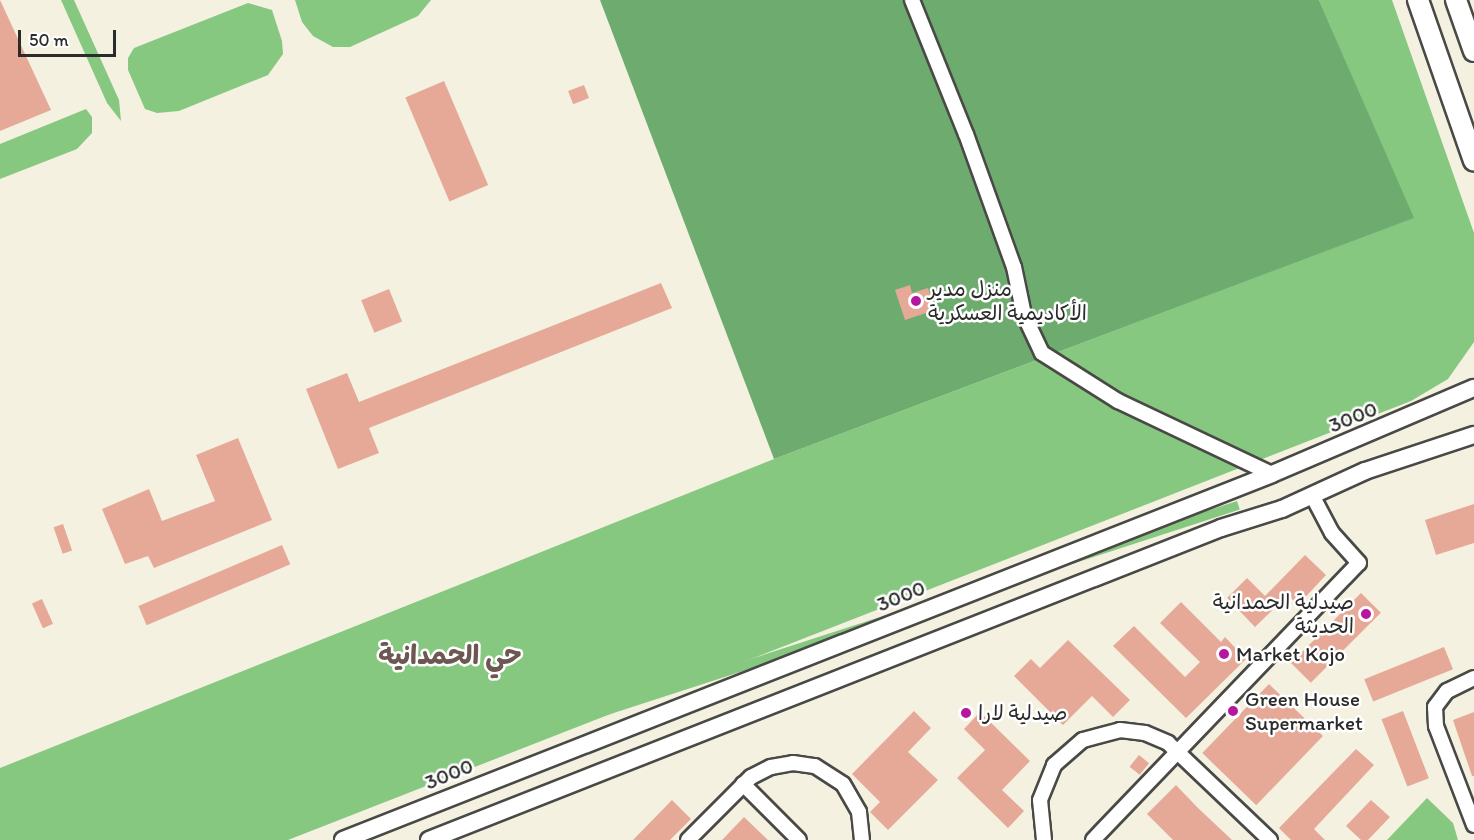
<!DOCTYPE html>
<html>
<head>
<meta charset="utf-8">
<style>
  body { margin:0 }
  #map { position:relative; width:1474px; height:840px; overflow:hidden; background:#f4f1e1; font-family:Itim,"Playpen Sans Arabic",sans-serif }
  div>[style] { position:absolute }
  .green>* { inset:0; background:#87c880; transform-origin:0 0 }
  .forest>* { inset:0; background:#6dac6e }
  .building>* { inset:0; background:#e6a998; transform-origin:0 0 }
  .roads { filter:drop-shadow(2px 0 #494946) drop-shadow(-2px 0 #494946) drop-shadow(0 2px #494946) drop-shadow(0 -2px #494946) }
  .minor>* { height:14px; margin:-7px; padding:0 7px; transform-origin:7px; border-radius:7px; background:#fff }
  .tertiary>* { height:16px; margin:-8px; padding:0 8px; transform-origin:8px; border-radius:8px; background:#fff }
  .secondary>* { height:20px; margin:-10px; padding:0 10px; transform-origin:10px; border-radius:10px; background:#fff }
  .dots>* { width:16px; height:16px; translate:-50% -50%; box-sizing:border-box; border:3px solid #fff; border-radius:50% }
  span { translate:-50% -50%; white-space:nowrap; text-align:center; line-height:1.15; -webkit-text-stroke:5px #fff; paint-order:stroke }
  .poi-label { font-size:21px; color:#2b2b2b }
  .left { translate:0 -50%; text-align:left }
  .right { translate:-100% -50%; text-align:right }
  .street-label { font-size:21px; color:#2b2b2b }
  .district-label { font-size:27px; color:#6c5751; font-weight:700 }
  .scale { position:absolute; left:18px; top:30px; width:98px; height:27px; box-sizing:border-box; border:3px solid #2b2b2b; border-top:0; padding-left:8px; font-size:18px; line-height:21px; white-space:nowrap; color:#2b2b2b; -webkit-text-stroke:4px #fff; paint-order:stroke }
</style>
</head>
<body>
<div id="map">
  <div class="green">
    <i style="clip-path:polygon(61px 0,74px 0,119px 100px,121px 121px,107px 103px)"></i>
    <i style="clip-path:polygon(295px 0,431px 0,418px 16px,350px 47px,333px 47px,313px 36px,302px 22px)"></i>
    <i style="clip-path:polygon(1319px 0,1392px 0,1474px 233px,1474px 342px,1448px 379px,1411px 401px,288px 840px,0 840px,0 768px,774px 459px,1413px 218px)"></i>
    <i style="clip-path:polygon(248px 3px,272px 10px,282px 41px,283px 54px,268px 75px,179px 111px,157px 113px,145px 109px,128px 70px,128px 58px,134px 48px)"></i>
    <i style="clip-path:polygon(86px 109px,92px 117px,92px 133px,77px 149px,0 179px,0 144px)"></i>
    <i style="left:1237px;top:501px;width:9px;height:926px;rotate:72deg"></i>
    <i style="clip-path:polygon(1427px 798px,1453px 823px,1458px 840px,1387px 840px)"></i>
  </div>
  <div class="forest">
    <i style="clip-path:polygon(600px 0,1319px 0,1414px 218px,774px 459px)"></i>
  </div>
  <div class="building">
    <i style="clip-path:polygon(0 0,51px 110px,0 131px)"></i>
    <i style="left:444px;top:81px;width:113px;height:42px;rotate:67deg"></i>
    <i style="left:584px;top:85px;width:14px;height:17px;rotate:69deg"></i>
    <i style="clip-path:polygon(661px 283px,672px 308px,369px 428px,379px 453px,338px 469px,306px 389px,347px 373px,359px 402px)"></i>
    <i style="clip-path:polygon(910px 285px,912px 293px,928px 288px,935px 310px,905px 320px,895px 290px)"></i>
    <i style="left:389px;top:289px;width:35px;height:30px;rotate:68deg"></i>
    <i style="clip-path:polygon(238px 438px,272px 520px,154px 568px,148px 556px,125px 564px,102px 509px,149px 489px,162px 521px,215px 501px,196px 455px)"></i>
    <i style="clip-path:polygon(1474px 504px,1474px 543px,1436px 555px,1425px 520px)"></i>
    <i style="left:63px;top:524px;width:28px;height:10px;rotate:71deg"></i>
    <i style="left:282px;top:545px;width:21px;height:156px;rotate:67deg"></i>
    <i style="clip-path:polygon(1305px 555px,1326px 575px,1298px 605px,1288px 595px,1255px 627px,1227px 598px,1247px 578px,1265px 596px)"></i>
    <i style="left:1361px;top:593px;width:28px;height:99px;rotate:45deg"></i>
    <i style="left:42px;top:599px;width:27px;height:11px;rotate:66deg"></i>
    <i style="clip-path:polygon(1181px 602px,1221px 642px,1225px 637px,1246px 659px,1186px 718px,1113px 646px,1134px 626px,1185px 677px,1200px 662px,1160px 623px)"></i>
    <i style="clip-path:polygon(1068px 640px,1130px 700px,1113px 717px,1092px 696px,1063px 725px,1014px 676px,1031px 659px,1040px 668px)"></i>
    <i style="left:1444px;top:647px;width:24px;height:86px;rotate:68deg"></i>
    <i style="left:1269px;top:684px;width:75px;height:96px;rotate:44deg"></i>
    <i style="clip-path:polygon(914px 711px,931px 728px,908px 752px,938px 780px,888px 830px,870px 812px,880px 802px,852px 774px)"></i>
    <i style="left:1403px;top:711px;width:72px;height:23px;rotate:69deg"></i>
    <i style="clip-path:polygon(980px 712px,1030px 761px,1002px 790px,1024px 811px,1008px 828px,957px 778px,985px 750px,964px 729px)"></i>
    <i style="clip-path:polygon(1474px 712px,1474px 776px,1472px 776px,1453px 720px)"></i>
    <i style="clip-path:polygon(1356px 749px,1374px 765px,1314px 829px,1325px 840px,1291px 840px,1279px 828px)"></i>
    <i style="left:1139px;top:755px;width:13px;height:15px;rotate:39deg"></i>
    <i style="clip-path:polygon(1176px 785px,1197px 807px,1232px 840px,1173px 840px,1147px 814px)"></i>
    <i style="clip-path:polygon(672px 800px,691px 819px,670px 840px,633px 840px)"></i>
    <i style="clip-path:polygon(1371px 800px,1390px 817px,1368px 840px,1361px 840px,1346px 826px)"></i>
    <i style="clip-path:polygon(744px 817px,768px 840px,722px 840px)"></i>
  </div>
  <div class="roads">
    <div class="minor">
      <i style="left:912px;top:0;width:144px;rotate:68.1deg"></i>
      <i style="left:966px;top:134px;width:141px;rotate:70.2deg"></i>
      <i style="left:1014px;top:267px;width:49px;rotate:78.2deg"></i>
      <i style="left:1024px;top:315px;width:42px;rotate:64.7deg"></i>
      <i style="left:1042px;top:353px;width:90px;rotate:32.3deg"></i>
      <i style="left:1118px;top:401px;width:170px;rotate:25.4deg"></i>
      <i style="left:1474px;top:678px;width:30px;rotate:154deg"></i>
      <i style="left:1447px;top:691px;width:20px;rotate:127deg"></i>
      <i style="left:1435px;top:707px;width:19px;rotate:87deg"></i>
      <i style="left:1436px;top:726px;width:106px;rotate:69deg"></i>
      <i style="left:743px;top:784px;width:79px;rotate:45deg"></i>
      <i style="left:688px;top:840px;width:89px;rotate:-45deg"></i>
      <i style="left:751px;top:777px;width:22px;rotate:-27deg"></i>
      <i style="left:771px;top:767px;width:22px;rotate:-10deg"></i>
      <i style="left:793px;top:763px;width:22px;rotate:8deg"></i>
      <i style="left:815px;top:766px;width:33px;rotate:33deg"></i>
      <i style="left:843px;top:784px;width:32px;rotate:60deg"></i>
      <i style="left:859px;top:812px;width:28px;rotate:84deg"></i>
      <i style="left:1044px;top:840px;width:40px;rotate:-95.7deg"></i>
      <i style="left:1040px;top:800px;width:38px;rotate:-68deg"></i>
      <i style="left:1054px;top:765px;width:38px;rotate:-41deg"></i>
      <i style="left:1083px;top:740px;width:38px;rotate:-15deg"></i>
      <i style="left:1120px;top:730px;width:25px;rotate:7deg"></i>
      <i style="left:1145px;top:733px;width:25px;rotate:23deg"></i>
      <i style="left:1168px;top:743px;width:141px;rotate:43.6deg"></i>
      <i style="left:1093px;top:840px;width:384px;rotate:-46.2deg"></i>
      <i style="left:1359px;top:563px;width:40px;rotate:-132deg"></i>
      <i style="left:1332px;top:533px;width:43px;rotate:-117.8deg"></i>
    </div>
    <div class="tertiary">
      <i style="left:343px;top:840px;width:998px;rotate:-21.5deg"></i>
      <i style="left:1272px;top:474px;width:220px;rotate:-23.1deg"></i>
      <i style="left:429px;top:840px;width:851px;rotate:-21.5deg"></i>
      <i style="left:1221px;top:528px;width:64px;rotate:-17.3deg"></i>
      <i style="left:1282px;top:509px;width:91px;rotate:-24.6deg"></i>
      <i style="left:1365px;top:471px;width:115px;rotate:-18.3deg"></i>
    </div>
    <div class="secondary">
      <i style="left:1418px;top:0;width:170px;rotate:70.8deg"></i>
      <i style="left:1456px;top:0;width:54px;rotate:70.6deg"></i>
    </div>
  </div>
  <div class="dots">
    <i style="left:916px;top:301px;background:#b5179e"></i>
    <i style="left:1366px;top:614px;background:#b5179e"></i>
    <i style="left:1224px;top:654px;background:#b5179e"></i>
    <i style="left:1233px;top:711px;background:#b5179e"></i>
    <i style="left:966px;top:713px;background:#b5179e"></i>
  </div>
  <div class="poi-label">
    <span class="left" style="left:928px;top:301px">منزل مدير<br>الأكاديمية العسكرية</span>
    <span class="right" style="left:1354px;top:614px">صيدلية الحمدانية<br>الحديثة</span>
    <span class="left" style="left:1236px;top:654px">Market Kojo</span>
    <span class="left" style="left:1245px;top:711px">Green House<br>Supermarket</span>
    <span class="left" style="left:978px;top:713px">صيدلية لارا</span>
  </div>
  <div class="street-label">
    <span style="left:1353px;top:417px;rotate:-22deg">3000</span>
    <span style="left:901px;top:596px;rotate:-22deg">3000</span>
    <span style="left:449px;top:774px;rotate:-22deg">3000</span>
  </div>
  <div class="district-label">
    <span style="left:450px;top:655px">حي الحمدانية</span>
  </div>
  <div class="scale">50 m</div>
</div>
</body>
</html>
